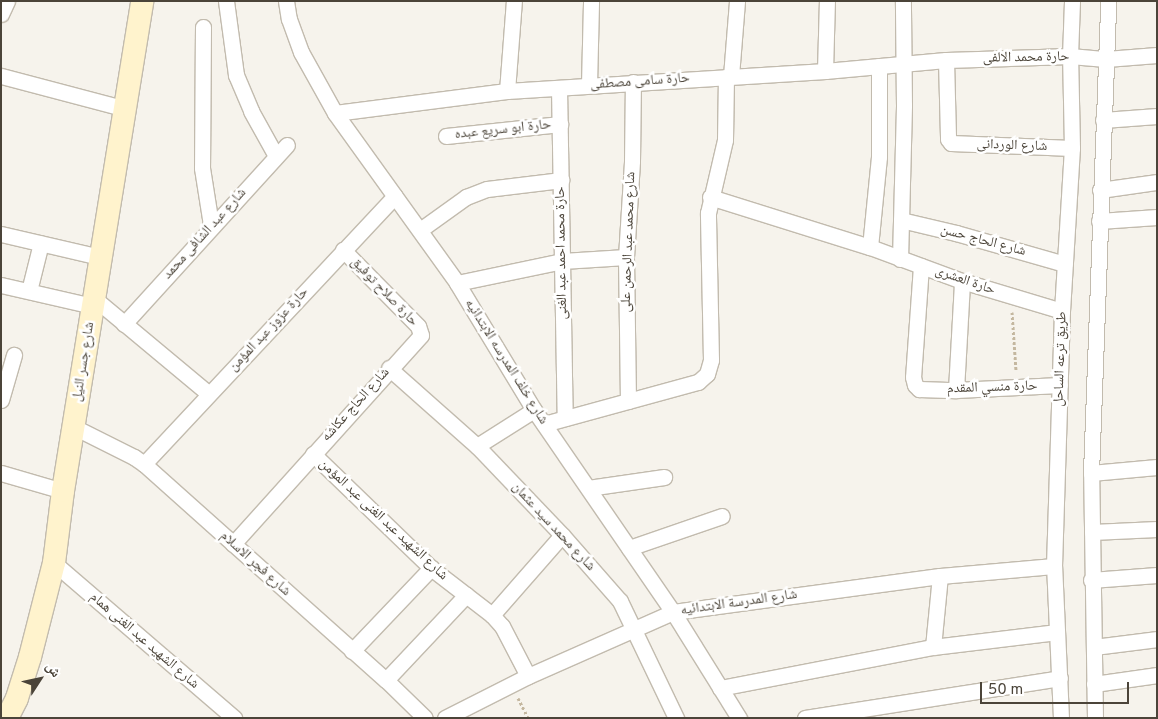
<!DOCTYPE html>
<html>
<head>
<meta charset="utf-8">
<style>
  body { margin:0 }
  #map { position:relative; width:1158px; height:719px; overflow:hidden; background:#f6f3ec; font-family:Overpass,"Noto Naskh Arabic",sans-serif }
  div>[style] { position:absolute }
  .path>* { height:3px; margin-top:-1.5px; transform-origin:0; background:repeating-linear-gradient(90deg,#c4b79f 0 2.5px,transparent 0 5px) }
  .roads { filter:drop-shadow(1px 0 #c2bbae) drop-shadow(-1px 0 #c2bbae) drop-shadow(0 1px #c2bbae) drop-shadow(0 -1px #c2bbae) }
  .street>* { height:15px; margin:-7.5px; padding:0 7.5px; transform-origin:7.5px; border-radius:7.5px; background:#fff }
  .secondary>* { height:22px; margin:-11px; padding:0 11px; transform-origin:11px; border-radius:11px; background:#fff3cd }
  span { translate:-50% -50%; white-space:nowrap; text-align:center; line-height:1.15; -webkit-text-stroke:5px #fff; paint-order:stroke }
  .street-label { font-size:14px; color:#4b4439 }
  .frame { position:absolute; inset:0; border:2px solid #4b4439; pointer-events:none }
  .north { position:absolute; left:15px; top:654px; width:50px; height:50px; -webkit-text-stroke:4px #fff; paint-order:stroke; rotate:55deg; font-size:14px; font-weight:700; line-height:20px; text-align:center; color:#4b4439 }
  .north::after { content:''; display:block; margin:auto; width:18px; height:22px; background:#4b4439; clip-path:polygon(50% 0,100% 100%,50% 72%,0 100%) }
  .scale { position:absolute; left:980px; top:682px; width:149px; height:22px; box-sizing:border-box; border:2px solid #4b4439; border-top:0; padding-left:6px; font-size:15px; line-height:18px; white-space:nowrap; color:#4b4439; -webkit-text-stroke:4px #fff; paint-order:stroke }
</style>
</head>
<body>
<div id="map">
  <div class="path">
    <i style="left:1012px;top:312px;width:59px;rotate:86.1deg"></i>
    <i style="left:518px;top:698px;width:22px;rotate:63deg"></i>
  </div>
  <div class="roads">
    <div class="street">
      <i style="left:226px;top:1px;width:75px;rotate:82.3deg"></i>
      <i style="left:236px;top:75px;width:39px;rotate:67deg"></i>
      <i style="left:251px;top:111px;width:51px;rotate:60.9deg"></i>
      <i style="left:286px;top:1px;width:18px;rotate:81deg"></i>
      <i style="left:289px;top:19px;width:35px;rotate:70deg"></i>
      <i style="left:301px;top:52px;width:70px;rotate:60.9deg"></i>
      <i style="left:335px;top:113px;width:209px;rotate:54.3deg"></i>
      <i style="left:457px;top:283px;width:149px;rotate:58.8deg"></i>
      <i style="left:534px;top:410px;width:245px;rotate:55.5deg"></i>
      <i style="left:673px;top:612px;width:125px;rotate:58.1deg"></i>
      <i style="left:1px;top:14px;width:14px;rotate:-65deg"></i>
      <i style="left:203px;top:27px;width:141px;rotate:90.4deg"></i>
      <i style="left:202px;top:168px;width:58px;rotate:81deg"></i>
      <i style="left:946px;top:60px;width:79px;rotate:88.5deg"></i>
      <i style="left:948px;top:139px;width:5px;rotate:53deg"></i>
      <i style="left:951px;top:143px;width:121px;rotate:2.4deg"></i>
      <i style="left:825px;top:71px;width:70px;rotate:-88.4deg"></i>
      <i style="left:1px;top:76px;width:129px;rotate:14.8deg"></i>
      <i style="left:731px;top:76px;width:75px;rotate:-85.4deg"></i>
      <i style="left:589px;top:85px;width:84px;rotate:-88.6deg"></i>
      <i style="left:559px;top:88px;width:330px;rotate:89deg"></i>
      <i style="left:507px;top:91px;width:90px;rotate:-85.6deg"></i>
      <i style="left:335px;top:113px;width:173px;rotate:-7.3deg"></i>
      <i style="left:507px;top:91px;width:319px;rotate:-3.6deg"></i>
      <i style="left:825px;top:71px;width:121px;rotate:-5.2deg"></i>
      <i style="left:946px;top:60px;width:124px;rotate:-1.8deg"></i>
      <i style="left:1070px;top:56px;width:36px;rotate:5deg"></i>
      <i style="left:1106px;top:59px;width:51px;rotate:-4.5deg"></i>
      <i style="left:1103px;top:120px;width:54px;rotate:-4.2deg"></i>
      <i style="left:446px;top:136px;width:115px;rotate:-6deg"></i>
      <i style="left:1100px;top:190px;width:58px;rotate:-8deg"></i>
      <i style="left:710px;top:197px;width:168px;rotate:17.4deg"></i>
      <i style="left:870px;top:247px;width:98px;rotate:20.3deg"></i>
      <i style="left:962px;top:281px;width:104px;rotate:16.7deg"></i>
      <i style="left:901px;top:220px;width:57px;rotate:13.3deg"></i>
      <i style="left:956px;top:233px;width:113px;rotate:15.9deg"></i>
      <i style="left:1099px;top:221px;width:58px;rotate:-3.9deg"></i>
      <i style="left:420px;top:230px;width:57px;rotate:-35.7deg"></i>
      <i style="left:466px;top:197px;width:22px;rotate:-21deg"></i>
      <i style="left:487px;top:189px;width:75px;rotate:-6.9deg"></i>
      <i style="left:1px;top:234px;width:102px;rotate:13.1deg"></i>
      <i style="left:870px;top:247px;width:90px;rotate:-84.3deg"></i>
      <i style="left:879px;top:157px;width:91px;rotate:-90deg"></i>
      <i style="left:900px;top:259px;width:154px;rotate:-88.5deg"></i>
      <i style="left:904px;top:105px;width:104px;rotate:-90.6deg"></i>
      <i style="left:921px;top:266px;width:111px;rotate:94.1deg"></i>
      <i style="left:913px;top:377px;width:8px;rotate:76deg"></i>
      <i style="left:915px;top:385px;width:6px;rotate:45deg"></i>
      <i style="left:919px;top:389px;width:37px;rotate:2deg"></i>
      <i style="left:956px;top:390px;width:104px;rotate:-2.8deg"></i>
      <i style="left:457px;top:283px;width:107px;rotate:-11.8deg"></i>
      <i style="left:562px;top:261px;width:64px;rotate:-3.6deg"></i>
      <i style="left:1px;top:285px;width:94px;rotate:12.9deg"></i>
      <i style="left:29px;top:291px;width:49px;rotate:-76deg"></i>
      <i style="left:95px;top:299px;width:148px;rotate:39.8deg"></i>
      <i style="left:124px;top:324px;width:242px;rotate:-47.7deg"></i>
      <i style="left:389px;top:368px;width:118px;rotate:41.6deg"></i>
      <i style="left:477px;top:446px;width:123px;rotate:46.3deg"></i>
      <i style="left:562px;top:535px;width:88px;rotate:48.7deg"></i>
      <i style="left:620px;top:601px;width:130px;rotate:64.4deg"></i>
      <i style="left:956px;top:390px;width:109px;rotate:-86.8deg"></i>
      <i style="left:1px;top:400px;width:47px;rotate:-73.9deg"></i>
      <i style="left:628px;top:401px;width:144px;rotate:-90.8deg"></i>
      <i style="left:626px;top:257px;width:96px;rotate:-86.4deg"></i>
      <i style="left:632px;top:161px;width:79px;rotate:-89.3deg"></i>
      <i style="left:544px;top:424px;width:160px;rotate:-15.3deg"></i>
      <i style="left:698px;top:382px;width:12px;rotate:-42deg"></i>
      <i style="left:707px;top:374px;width:15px;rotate:-74deg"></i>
      <i style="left:711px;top:360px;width:147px;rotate:-91.2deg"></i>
      <i style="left:708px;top:213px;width:75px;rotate:-76.9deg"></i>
      <i style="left:725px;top:140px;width:63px;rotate:-89.1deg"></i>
      <i style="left:74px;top:427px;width:67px;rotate:26.6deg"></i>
      <i style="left:134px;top:457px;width:12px;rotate:35deg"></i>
      <i style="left:144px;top:464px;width:324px;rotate:41.8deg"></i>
      <i style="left:386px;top:680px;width:54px;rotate:44.3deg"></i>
      <i style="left:477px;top:446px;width:67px;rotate:-32.3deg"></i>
      <i style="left:313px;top:454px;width:164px;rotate:44deg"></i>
      <i style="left:431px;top:568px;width:77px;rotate:37.6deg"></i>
      <i style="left:492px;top:615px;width:15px;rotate:48deg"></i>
      <i style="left:502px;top:626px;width:56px;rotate:62.5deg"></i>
      <i style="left:144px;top:464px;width:367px;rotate:-46.9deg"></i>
      <i style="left:1px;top:473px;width:65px;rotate:16.2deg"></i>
      <i style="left:1091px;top:473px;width:66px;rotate:-5.2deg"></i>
      <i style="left:588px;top:488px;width:77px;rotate:-8.2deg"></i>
      <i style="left:1092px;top:532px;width:65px;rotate:-2.6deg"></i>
      <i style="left:233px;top:544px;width:281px;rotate:-48deg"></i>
      <i style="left:421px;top:335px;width:9px;rotate:-108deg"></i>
      <i style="left:418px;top:326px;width:107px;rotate:-134.6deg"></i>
      <i style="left:629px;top:548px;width:98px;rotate:-19deg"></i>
      <i style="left:54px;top:563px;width:238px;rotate:40.7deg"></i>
      <i style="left:1091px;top:580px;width:66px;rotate:-4.3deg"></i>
      <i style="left:492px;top:615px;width:106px;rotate:-48.8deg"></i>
      <i style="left:933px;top:647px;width:71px;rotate:-84.4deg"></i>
      <i style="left:1094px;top:647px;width:64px;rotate:-7.2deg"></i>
      <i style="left:352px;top:651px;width:115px;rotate:-46.4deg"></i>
      <i style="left:386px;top:680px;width:117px;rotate:-46.7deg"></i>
      <i style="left:1094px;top:684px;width:64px;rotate:-8.1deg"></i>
      <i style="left:720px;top:688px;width:217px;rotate:-10.9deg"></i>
      <i style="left:933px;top:647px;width:125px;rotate:-6.9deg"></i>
      <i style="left:445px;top:718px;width:93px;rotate:-26.8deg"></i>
      <i style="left:528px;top:676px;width:158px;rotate:-23.8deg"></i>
      <i style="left:673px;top:612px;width:269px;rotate:-7.7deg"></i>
      <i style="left:940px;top:576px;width:114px;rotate:-5deg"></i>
      <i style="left:805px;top:718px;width:258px;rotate:-8.9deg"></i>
      <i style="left:1061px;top:718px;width:152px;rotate:-92.6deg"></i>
      <i style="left:1054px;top:566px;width:255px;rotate:-88.2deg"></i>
      <i style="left:1062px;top:311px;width:163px;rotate:-86.5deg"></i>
      <i style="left:1072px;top:148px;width:92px;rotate:-91.2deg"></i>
      <i style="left:1070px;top:56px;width:55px;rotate:-87.9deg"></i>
      <i style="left:1095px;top:718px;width:245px;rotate:-90.9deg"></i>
      <i style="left:1091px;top:473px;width:472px;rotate:-87.9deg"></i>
    </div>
    <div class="secondary">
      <i style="left:7px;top:718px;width:22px;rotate:-63deg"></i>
      <i style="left:17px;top:698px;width:43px;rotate:-72.4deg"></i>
      <i style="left:30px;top:657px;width:97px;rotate:-75.7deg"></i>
      <i style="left:54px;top:563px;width:73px;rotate:-82.9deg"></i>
      <i style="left:63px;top:491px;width:496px;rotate:-80.8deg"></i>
    </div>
  </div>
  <div class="street-label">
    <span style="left:1026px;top:58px;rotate:-1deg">حارة محمد الالفى</span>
    <span style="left:640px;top:82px;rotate:-4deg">حارة سامى مصطفى</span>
    <span style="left:503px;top:130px;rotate:-6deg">حارة ابو سريع عبده</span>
    <span style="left:1012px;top:146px;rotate:2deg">شارع الوردانى</span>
    <span style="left:205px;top:234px;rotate:-48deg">شارع عبد الشافى محمد</span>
    <span style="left:983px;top:241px;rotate:15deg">شارع الحاج حسن</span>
    <span style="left:629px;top:242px;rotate:-88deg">شارع محمد عبد الرحمن على</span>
    <span style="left:562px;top:253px;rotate:-91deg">حارة محمد احمد عبد الغنى</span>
    <span style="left:965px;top:281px;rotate:19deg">حارة العشرى</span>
    <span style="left:384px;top:292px;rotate:46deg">حارة صلاح توفيق</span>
    <span style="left:269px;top:330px;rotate:-47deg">حارة عزوز عبد المؤمن</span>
    <span style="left:1061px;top:359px;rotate:-88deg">طريق ترعه الساحل</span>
    <span style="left:84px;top:362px;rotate:-81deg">شارع جسر النيل</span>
    <span style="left:506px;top:362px;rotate:58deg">شارع خلف المدرسه الابتدائيه</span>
    <span style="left:992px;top:388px;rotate:-2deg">حارة منسي المقدم</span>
    <span style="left:356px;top:405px;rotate:-48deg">شارع الحاج عكاشه</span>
    <span style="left:383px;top:520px;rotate:43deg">شارع الشهيد عبد الغنى عبد المؤمن</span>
    <span style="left:553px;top:527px;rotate:47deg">شارع محمد سيد عثمان</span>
    <span style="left:255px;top:564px;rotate:42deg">شارع فجر الاسلام</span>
    <span style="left:739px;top:603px;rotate:-8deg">شارع المدرسة الابتدائيه</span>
    <span style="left:144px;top:641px;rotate:41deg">شارع الشهيد عبد الغنى همام</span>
  </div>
  <div class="frame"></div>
  <div class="north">ش</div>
  <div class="scale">50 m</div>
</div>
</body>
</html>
